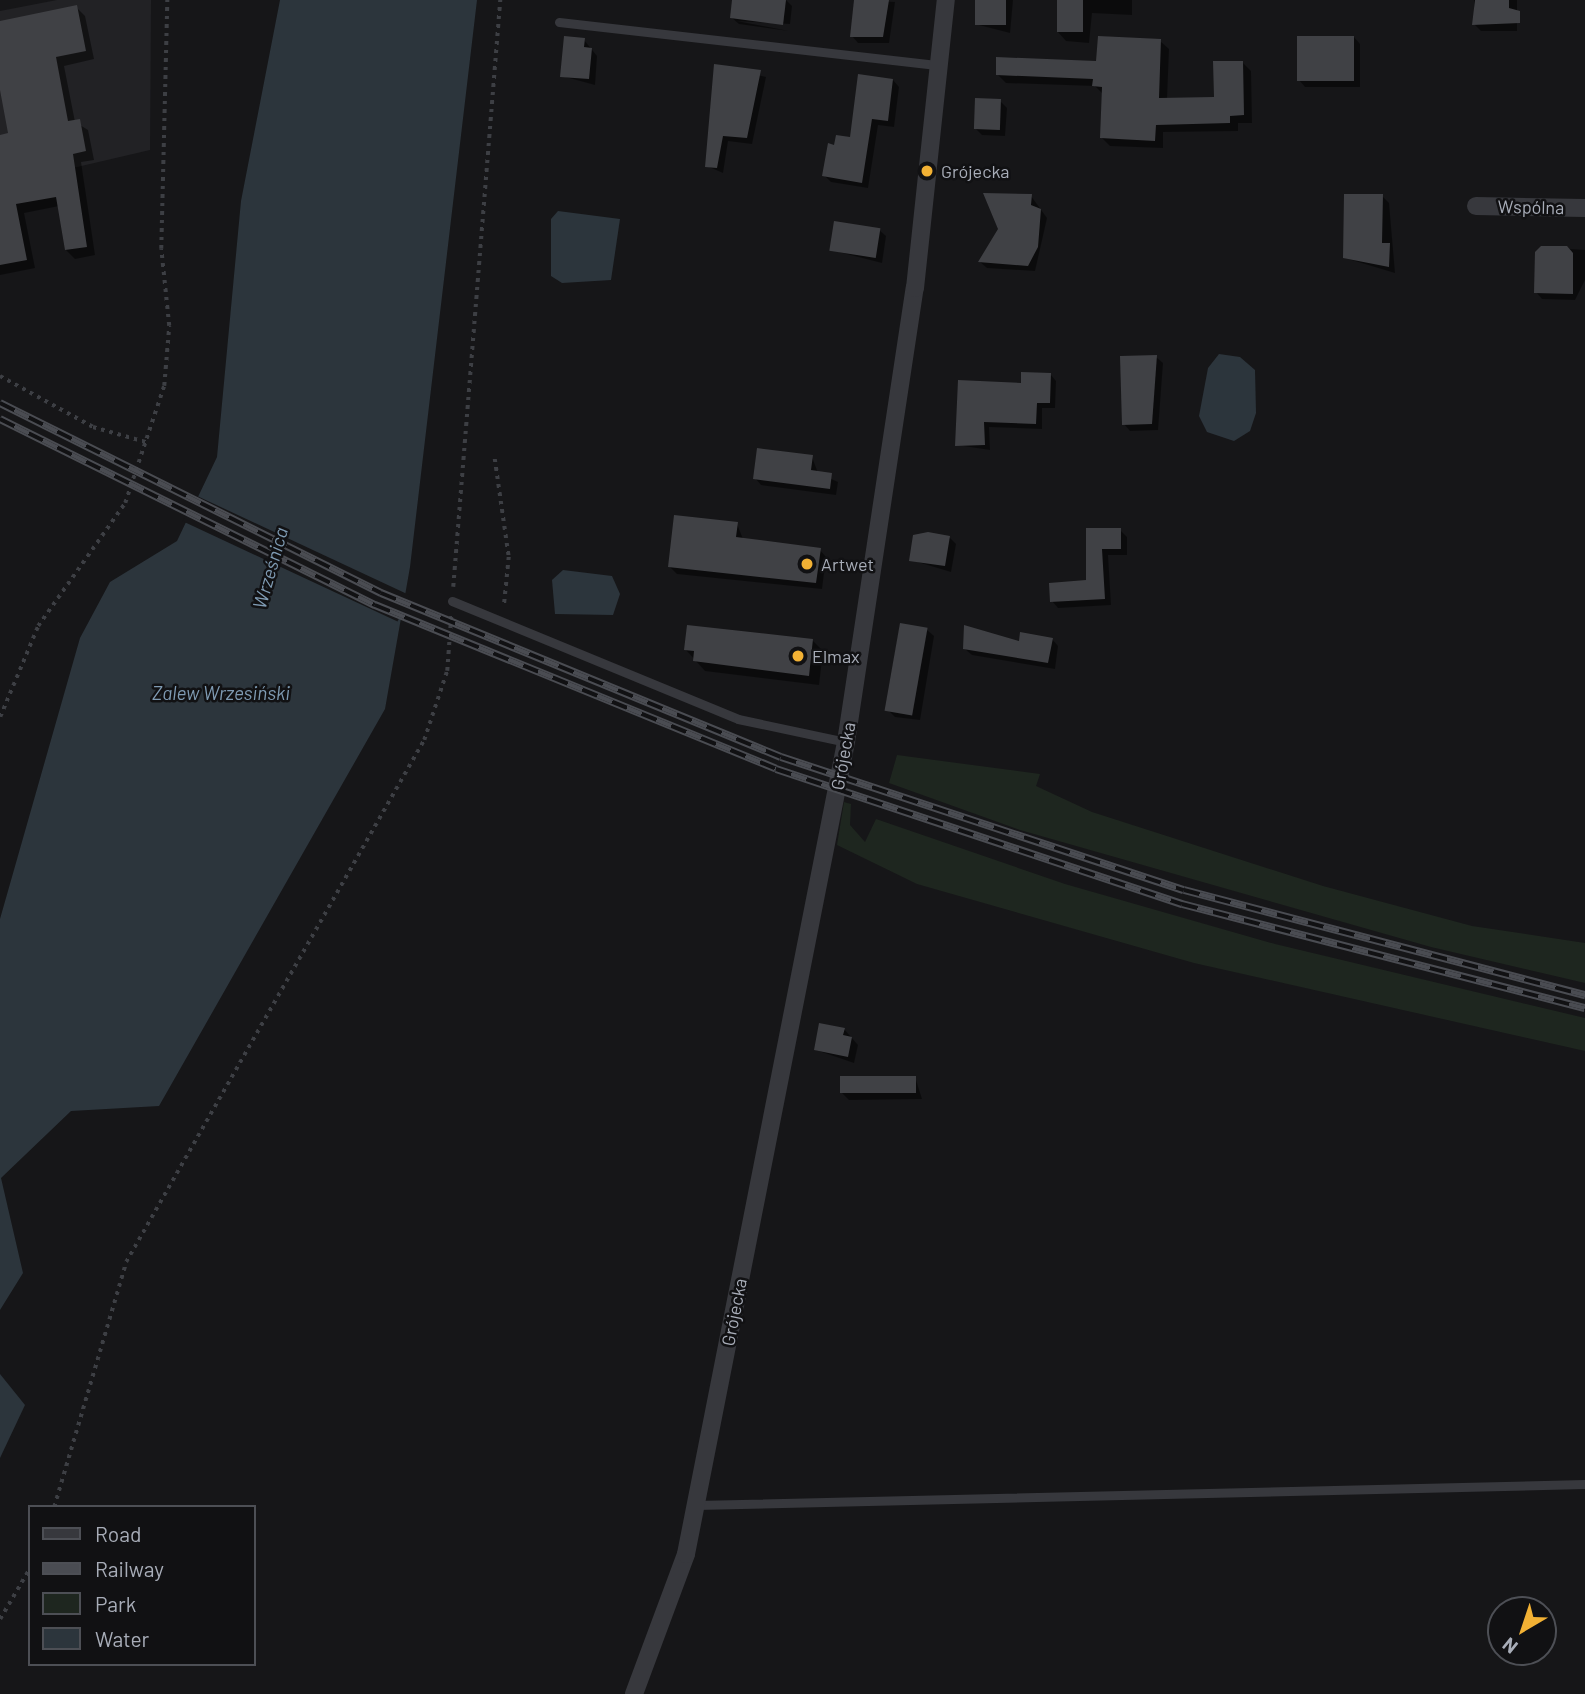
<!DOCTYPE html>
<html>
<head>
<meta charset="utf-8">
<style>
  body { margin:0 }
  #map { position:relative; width:1585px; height:1694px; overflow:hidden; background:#161618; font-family:Barlow,sans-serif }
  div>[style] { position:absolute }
  .built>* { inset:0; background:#222225 }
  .green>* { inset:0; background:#1e261f }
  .water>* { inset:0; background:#2c353c }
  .pier>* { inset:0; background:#161618; transform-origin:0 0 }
  .shadow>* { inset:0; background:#0007 }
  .building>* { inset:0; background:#404145; transform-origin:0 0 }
  .path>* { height:3.5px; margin-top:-1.75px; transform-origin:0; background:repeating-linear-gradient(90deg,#3d3f44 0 3.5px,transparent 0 8.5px) }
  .lane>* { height:9px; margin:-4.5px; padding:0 4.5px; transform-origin:4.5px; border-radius:4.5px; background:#37383d }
  .street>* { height:18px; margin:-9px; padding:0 9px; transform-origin:9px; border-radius:9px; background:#37383d }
  .rail>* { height:8px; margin-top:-4px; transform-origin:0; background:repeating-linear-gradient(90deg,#111113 0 16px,#4a4c52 0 32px); box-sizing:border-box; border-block:2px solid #4a4c52 }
  .dots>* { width:19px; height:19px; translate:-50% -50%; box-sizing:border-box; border:4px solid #111113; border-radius:50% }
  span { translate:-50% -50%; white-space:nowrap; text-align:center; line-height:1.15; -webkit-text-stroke:5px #111113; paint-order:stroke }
  .poi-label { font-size:18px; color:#a8adb8 }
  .left { translate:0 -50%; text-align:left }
  .street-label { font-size:18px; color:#a8adb8 }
  .water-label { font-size:19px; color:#7f9bb3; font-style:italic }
  .legend { position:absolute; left:28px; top:1505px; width:228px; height:161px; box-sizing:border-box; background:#111113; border:2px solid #4d4f55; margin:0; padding:9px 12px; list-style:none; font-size:21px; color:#a8adb8 }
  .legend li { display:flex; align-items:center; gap:14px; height:35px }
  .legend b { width:35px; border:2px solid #4d4f55 }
  .north { position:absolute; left:1487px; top:1596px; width:70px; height:70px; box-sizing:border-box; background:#111113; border:2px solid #4d4f55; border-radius:50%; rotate:219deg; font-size:19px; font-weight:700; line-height:28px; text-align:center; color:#a8adb8 }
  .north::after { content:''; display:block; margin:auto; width:24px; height:32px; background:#f2b134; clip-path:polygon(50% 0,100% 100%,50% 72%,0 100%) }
</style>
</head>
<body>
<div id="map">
  <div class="built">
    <i style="clip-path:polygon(57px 0,151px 0,150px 150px,0 185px,0 11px)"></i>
  </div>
  <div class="green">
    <i style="clip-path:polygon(897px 755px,1040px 774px,1036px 786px,1092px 812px,1323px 886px,1472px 926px,1585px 943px,1585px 983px,1431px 947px,1020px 830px,889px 783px)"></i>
    <i style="clip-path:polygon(844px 802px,851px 804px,850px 825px,865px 842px,876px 819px,1065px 884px,1275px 944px,1585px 1018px,1585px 1051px,1194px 963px,917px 884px,837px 845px)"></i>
  </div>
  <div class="water">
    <i style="clip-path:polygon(280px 0,477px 0,410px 567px,385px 709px,159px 1106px,71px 1111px,1px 1178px,23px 1273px,0 1310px,0 919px,80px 638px,110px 582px,177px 541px,217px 457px,241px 201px)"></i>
    <i style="clip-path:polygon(558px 211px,620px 219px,611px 280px,562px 283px,551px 276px,551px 219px)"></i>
    <i style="clip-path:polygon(1219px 354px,1240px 357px,1255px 370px,1256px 413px,1250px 431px,1234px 441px,1207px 432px,1199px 416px,1208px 368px)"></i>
    <i style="clip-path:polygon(563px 570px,612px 576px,620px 594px,613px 615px,555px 614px,552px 580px)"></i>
    <i style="clip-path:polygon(0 1374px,25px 1405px,0 1458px)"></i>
  </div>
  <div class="pier">
    <i style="left:195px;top:495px;width:237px;height:29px;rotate:25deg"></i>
  </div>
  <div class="shadow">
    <i style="clip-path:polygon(734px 0,786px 0,792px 6px,790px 24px,737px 21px,789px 31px,739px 24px,732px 18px)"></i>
    <i style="clip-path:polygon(855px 0,895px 2px,889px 43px,858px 43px,852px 36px)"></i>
    <i style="clip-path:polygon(977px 0,1013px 0,1010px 33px,975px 24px)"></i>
    <i style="clip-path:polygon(1059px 0,1132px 0,1132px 15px,1092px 13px,1089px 43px,1066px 41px,1057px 31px)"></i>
    <i style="clip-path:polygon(1474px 0,1517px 0,1517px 31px,1481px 31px,1474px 24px)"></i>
    <i style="clip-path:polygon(76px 7px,85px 16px,94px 59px,64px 66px,75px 122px,88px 130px,94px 160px,81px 162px,95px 255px,75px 259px,66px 250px,59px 206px,24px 213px,35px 268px,0 275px,0 136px,10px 134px,0 81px,0 22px)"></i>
    <i style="clip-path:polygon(1354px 37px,1360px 44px,1360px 87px,1305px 87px,1299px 80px)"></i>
    <i style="clip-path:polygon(584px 40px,597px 56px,595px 85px,562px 76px)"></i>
    <i style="clip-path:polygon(1160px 41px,1169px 49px,1167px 99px,1216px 98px,1242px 62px,1251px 71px,1252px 123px,1238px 123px,1238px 131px,1163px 132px,1163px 148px,1110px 146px,1102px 138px,1103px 94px,1095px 86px,1006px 83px,998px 75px,1098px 62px)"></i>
    <i style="clip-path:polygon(716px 66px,766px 77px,752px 144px,728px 141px,723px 173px,707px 166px)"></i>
    <i style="clip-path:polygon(893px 80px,899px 87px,894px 127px,878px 125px,868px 188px,831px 182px,824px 175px)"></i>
    <i style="clip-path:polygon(1000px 101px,1007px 108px,1005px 136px,982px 135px,975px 128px)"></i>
    <i style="clip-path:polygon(1031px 196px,1047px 218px,1035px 271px,987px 268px,980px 262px)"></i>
    <i style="clip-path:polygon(1382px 196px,1389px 203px,1395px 273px,1345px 258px)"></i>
    <i style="clip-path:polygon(879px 230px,886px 236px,882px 263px,831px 250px)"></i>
    <i style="clip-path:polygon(1542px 247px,1585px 250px,1585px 280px,1575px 300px,1542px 299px,1536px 292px)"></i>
    <i style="clip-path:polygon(1156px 357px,1163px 363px,1158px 430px,1130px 431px,1124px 424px)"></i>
    <i style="clip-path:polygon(1051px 375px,1056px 381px,1055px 408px,1042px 408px,1042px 429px,989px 427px,990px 450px,957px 445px,1022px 385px)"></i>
    <i style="clip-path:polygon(812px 457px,818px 473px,838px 482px,836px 495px,761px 485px,755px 478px)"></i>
    <i style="clip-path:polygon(737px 524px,743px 539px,820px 550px,826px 557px,822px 589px,677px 574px,670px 567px)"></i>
    <i style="clip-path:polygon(1088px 530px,1120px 530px,1127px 537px,1127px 555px,1108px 555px,1111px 605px,1058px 608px,1052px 601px,1088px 582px)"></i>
    <i style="clip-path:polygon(949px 537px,956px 544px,951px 572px,911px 560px)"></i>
    <i style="clip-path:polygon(927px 630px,934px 636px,920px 720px,895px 717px,888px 710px)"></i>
    <i style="clip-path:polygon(1052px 639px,1058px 646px,1055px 669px,972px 655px,965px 649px)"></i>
    <i style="clip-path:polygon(813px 641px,823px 651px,819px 685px,705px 671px,686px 650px)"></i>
    <i style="clip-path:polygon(844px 1029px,858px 1045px,854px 1063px,816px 1050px)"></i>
    <i style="clip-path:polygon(915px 1077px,922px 1099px,849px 1100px,842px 1093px)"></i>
  </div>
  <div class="building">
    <i style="clip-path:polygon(732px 0,786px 0,783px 25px,730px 18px)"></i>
    <i style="clip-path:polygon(854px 0,889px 0,883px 37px,850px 37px)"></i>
    <i style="left:975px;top:0;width:31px;height:25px"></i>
    <i style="left:1057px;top:0;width:26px;height:32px"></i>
    <i style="clip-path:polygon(1475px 0,1509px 0,1509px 8px,1520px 11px,1520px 23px,1472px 25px)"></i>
    <i style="clip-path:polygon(77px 5px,86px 51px,56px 57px,68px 121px,80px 119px,86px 151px,73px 154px,87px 247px,65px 250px,56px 197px,16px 204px,27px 260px,0 265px,0 135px,8px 133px,0 90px,0 21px)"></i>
    <i style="clip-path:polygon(564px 36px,585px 38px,584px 47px,592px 48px,589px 79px,560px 77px)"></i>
    <i style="clip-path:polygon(1098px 36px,1161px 39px,1159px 98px,1214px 97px,1213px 61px,1243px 61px,1244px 115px,1230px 116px,1230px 123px,1156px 125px,1155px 141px,1100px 138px,1102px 87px,1092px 86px,1093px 79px,996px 75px,996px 57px,1096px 61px)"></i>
    <i style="left:1297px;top:36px;width:57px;height:45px"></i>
    <i style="clip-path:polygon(714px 64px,761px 70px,747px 138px,723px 136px,717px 168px,705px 167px)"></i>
    <i style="clip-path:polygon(858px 74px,893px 79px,888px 121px,872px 119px,862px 183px,822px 176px,828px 143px,834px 145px,836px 135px,850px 137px)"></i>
    <i style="left:975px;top:98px;width:26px;height:31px;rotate:2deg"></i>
    <i style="clip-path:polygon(983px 193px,1032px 194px,1031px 205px,1041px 209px,1038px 247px,1028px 266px,978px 262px,998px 229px)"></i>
    <i style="clip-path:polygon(1344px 194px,1383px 194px,1382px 243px,1390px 243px,1389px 267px,1343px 258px)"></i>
    <i style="left:834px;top:221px;width:47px;height:30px;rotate:9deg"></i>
    <i style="clip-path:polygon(1541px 246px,1567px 246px,1573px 253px,1573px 294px,1534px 293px,1535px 252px)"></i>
    <i style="clip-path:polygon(1157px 355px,1152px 424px,1122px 425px,1120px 356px)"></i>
    <i style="clip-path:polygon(1021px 372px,1051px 373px,1050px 403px,1037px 403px,1036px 424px,984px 422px,985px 445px,955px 446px,958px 380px,1021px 383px)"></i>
    <i style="clip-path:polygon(757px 448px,813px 455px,811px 470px,832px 473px,830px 489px,753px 479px)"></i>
    <i style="clip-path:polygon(674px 515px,738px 522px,736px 537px,821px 548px,816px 583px,668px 567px)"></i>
    <i style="clip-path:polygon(1086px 528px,1121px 528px,1121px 549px,1102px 549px,1105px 599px,1050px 602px,1049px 583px,1086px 580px)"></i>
    <i style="clip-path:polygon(928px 532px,950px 536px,945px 566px,909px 561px,913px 535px)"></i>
    <i style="left:900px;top:623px;width:28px;height:89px;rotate:10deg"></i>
    <i style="clip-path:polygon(687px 625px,813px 639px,809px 676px,693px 661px,694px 651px,684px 650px)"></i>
    <i style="clip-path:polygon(964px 625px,1019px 641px,1020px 632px,1053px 638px,1048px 663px,963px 649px)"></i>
    <i style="clip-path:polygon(819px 1023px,845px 1028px,843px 1035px,852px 1037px,848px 1057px,814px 1050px)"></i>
    <i style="left:916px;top:1076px;width:17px;height:76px;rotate:90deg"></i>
  </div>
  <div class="path">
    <i style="left:0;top:376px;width:106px;rotate:28.7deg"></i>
    <i style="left:93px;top:427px;width:58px;rotate:15.9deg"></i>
    <i style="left:495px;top:459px;width:99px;rotate:81.9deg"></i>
    <i style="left:509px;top:557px;width:50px;rotate:95.7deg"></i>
    <i style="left:453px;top:587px;width:589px;rotate:-85.42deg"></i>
    <i style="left:0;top:717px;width:99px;rotate:-67.3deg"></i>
    <i style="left:38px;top:626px;width:151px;rotate:-54.7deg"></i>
    <i style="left:125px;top:503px;width:123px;rotate:-71.6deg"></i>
    <i style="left:164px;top:386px;width:60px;rotate:-85.2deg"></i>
    <i style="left:169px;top:326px;width:77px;rotate:-95.9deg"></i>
    <i style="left:161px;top:249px;width:249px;rotate:-88.6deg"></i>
    <i style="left:54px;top:1507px;width:255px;rotate:-73.6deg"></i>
    <i style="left:126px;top:1262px;width:601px;rotate:-60.28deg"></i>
    <i style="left:424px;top:740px;width:73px;rotate:-71.6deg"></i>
    <i style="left:447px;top:671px;width:55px;rotate:-85.8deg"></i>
    <i style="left:0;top:1619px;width:59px;rotate:-59.5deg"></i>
  </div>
  <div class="lane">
    <i style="left:559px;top:22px;width:382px;rotate:6.5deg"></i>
    <i style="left:452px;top:601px;width:309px;rotate:22.4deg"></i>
    <i style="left:738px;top:719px;width:110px;rotate:12deg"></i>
    <i style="left:696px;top:1505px;width:889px;rotate:-1.35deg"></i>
  </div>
  <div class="street">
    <i style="left:1476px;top:206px;width:109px;rotate:1.1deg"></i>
    <i style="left:634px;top:1694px;width:149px;rotate:-69.6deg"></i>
    <i style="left:686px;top:1554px;width:828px;rotate:-78.85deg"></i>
    <i style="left:846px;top:742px;width:459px;rotate:-81.4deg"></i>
    <i style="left:915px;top:288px;width:290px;rotate:-83.9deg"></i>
  </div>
  <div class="rail">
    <i style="left:0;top:403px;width:426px;rotate:26.5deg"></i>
    <i style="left:381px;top:593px;width:432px;rotate:22.3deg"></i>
    <i style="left:781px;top:757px;width:424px;rotate:18.3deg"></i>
    <i style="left:1184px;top:890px;width:415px;rotate:14.7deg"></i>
    <i style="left:0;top:419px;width:419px;rotate:26.4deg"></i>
    <i style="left:375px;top:605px;width:433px;rotate:22.2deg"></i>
    <i style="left:776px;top:769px;width:428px;rotate:18.4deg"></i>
    <i style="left:1182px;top:904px;width:416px;rotate:14.5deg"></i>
  </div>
  <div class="dots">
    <i style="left:927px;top:171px;background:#f2b134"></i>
    <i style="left:807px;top:564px;background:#f2b134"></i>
    <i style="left:798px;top:656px;background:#f2b134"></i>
  </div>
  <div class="poi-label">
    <span class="left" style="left:941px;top:171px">Grójecka</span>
    <span class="left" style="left:821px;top:564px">Artwet</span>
    <span class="left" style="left:812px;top:656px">Elmax</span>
  </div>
  <div class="street-label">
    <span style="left:1531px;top:207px;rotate:1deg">Wspólna</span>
    <span style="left:843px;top:756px;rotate:-80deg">Grójecka</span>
    <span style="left:734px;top:1312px;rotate:-79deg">Grójecka</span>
  </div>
  <div class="water-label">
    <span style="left:270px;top:568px;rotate:-74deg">Wrześnica</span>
    <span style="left:221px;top:693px">Zalew Wrzesiński</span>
  </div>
  <ul class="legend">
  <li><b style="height:9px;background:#37383d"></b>Road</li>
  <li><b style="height:9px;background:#4a4c52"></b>Railway</li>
  <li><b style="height:19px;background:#1e261f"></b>Park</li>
  <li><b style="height:19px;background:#2c353c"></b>Water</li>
  </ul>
  <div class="north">N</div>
</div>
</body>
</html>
